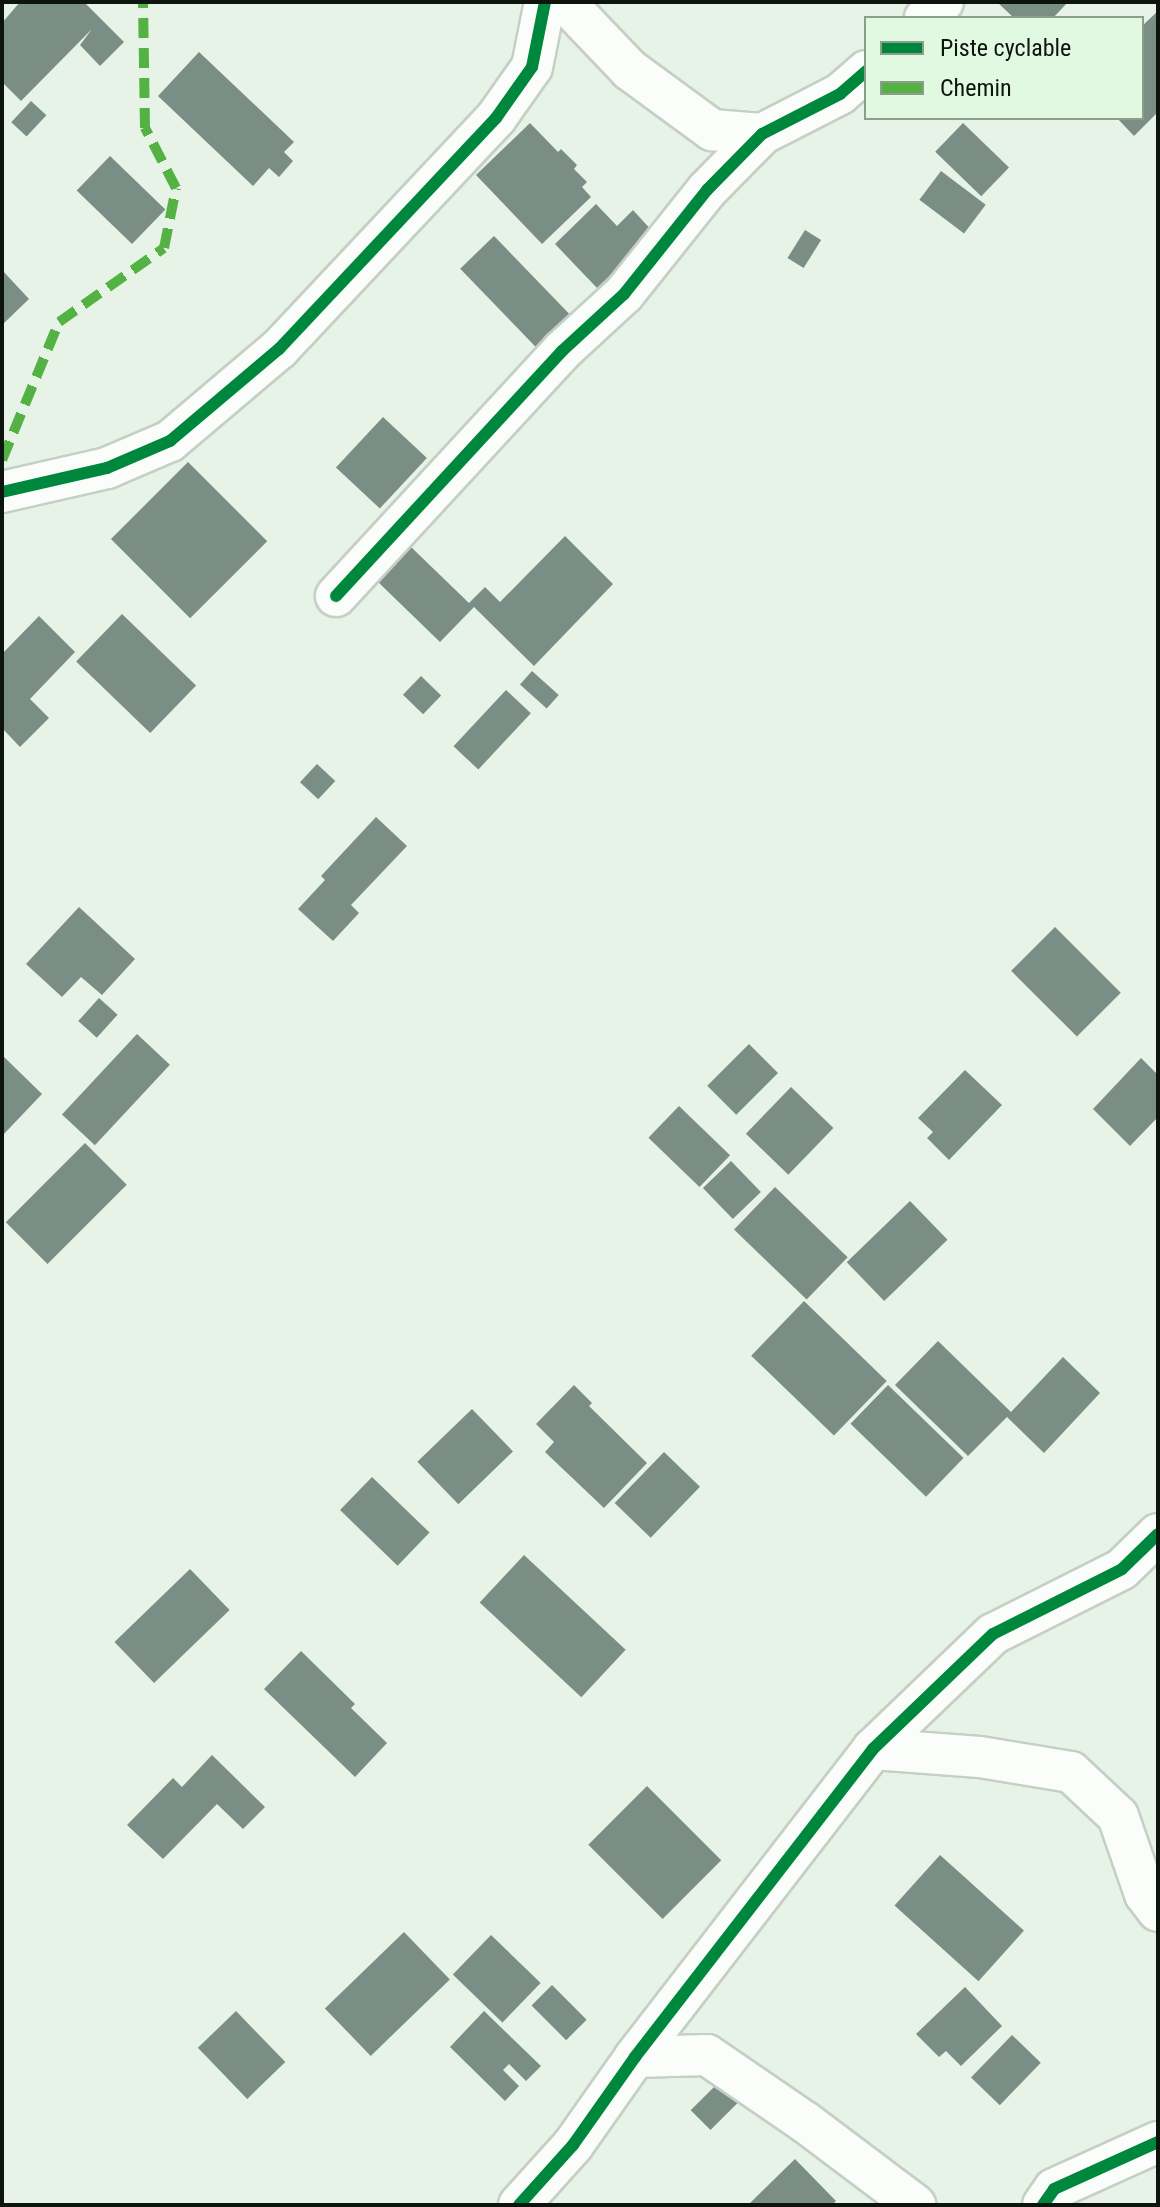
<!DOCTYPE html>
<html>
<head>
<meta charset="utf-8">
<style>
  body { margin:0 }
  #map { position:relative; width:1160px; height:2207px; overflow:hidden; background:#e6f3e6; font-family:"Roboto Condensed",sans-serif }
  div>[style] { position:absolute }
  .building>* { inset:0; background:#7b8e86; transform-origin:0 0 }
  .roads { filter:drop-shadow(2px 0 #c5cfc5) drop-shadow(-2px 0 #c5cfc5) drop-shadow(0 2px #c5cfc5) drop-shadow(0 -2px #c5cfc5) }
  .street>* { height:40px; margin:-20px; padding:0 20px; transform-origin:20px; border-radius:20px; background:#fbfdfb }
  .quiet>* { height:10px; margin-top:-5px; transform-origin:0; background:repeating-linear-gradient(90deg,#54b144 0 20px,transparent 0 30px) }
  .cycleway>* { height:12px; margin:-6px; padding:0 6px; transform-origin:6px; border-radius:6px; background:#00873e }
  span { translate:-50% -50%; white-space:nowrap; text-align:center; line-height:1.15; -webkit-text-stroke:8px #e1f8e1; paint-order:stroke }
  .frame { position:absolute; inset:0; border:4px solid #0d140d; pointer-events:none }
  .legend { position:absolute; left:864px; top:16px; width:280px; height:104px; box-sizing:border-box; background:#e1f8e1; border:2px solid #8c9d8c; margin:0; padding:10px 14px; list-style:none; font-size:24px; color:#0d140d }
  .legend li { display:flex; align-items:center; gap:16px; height:40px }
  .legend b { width:40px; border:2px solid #8c9d8c }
</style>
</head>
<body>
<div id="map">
  <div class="building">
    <i style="clip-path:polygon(20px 2px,84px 2px,124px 42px,100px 66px,80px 45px,92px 29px,21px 101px,2px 82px,2px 23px)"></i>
    <i style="clip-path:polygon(997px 2px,1068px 2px,1053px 18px,1014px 18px)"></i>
    <i style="clip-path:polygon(1158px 11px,1158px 112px,1134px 136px,1117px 118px,1142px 118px,1142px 26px)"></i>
    <i style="clip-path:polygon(199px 52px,294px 142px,284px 152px,293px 161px,279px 177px,269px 168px,253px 186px,158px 96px)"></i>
    <i style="left:31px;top:101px;width:21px;height:29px;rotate:43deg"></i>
    <i style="clip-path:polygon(530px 123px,558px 152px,561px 149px,577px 165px,574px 169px,587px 182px,582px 187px,591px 197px,542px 244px,476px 175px)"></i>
    <i style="left:963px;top:123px;width:64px;height:40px;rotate:44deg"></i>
    <i style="left:110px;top:156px;width:77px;height:48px;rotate:44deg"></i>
    <i style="left:941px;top:171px;width:56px;height:36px;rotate:37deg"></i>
    <i style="clip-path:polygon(596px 204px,617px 226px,633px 210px,654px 233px,597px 288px,555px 244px)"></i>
    <i style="left:805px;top:230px;width:19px;height:33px;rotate:32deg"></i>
    <i style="left:494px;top:236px;width:113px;height:47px;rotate:46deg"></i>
    <i style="clip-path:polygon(2px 270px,29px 299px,2px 325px)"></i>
    <i style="left:383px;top:417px;width:60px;height:69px;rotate:43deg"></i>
    <i style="left:188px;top:462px;width:112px;height:109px;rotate:45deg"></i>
    <i style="clip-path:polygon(565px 536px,613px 584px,534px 666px,474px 607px,440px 642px,377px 581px,411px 547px,469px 603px,485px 587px,500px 602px)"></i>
    <i style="left:122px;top:614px;width:103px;height:66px;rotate:44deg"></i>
    <i style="clip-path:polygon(39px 616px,75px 652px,30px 699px,49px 718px,20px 747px,2px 728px,2px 654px)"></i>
    <i style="left:532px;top:671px;width:36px;height:18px;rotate:42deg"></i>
    <i style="left:421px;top:676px;width:28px;height:26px;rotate:44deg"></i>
    <i style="left:506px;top:690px;width:34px;height:77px;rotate:43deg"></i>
    <i style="left:317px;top:764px;width:25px;height:25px;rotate:43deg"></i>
    <i style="clip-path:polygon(376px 817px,407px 846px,351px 905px,359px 913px,333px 941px,298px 909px,325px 880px,321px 876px)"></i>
    <i style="clip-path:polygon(79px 907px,135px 959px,102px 995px,81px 977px,62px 997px,26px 964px)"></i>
    <i style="left:1055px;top:927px;width:93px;height:62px;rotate:45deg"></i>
    <i style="left:99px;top:998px;width:25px;height:31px;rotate:42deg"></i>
    <i style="left:137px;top:1034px;width:45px;height:110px;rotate:43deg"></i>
    <i style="left:749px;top:1044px;width:41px;height:59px;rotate:45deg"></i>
    <i style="clip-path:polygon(2px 1055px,42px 1094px,2px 1136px)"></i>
    <i style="clip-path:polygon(1141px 1058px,1158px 1075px,1158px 1117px,1130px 1146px,1093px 1109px)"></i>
    <i style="clip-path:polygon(965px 1070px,1002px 1105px,949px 1160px,927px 1138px,933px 1132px,918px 1118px)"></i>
    <i style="left:791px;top:1087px;width:59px;height:65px;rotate:44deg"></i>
    <i style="left:679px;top:1106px;width:71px;height:44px;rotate:44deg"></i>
    <i style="left:85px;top:1143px;width:59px;height:112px;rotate:45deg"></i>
    <i style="left:731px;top:1161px;width:43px;height:39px;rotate:46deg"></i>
    <i style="left:775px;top:1187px;width:101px;height:59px;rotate:44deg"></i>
    <i style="left:910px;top:1201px;width:54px;height:88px;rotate:46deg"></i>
    <i style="left:804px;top:1301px;width:115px;height:76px;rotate:44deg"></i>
    <i style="clip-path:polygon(938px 1341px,1011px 1412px,1063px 1357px,1100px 1393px,1044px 1453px,1007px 1417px,968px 1456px,895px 1385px)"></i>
    <i style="clip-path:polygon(574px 1385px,592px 1403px,589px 1406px,647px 1463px,604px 1508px,545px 1452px,554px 1442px,536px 1424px)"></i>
    <i style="left:888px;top:1385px;width:105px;height:54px;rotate:44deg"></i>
    <i style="left:472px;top:1409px;width:59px;height:76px;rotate:46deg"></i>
    <i style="left:664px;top:1452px;width:50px;height:71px;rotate:44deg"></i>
    <i style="left:372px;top:1477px;width:80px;height:46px;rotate:44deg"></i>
    <i style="left:524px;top:1555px;width:139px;height:65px;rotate:43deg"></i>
    <i style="left:190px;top:1569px;width:57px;height:105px;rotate:46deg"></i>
    <i style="clip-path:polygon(301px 1651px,355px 1704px,351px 1708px,387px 1743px,355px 1777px,264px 1689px)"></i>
    <i style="clip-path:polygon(212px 1755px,265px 1807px,243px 1829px,217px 1804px,163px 1859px,127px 1825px,173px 1778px,182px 1787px)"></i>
    <i style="left:647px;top:1786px;width:105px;height:83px;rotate:45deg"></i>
    <i style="left:940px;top:1855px;width:113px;height:68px;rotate:42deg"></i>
    <i style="left:404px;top:1932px;width:66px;height:110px;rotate:46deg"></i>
    <i style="left:491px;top:1935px;width:69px;height:55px;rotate:44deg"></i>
    <i style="left:552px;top:1985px;width:49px;height:29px;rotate:45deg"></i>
    <i style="clip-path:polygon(965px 1987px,1002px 2026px,961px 2066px,946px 2051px,939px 2057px,916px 2034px)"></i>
    <i style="left:236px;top:2011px;width:71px;height:53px;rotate:46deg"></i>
    <i style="clip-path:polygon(484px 2011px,541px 2066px,526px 2081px,509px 2064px,503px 2070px,519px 2086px,505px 2101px,450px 2047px)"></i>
    <i style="left:1012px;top:2035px;width:40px;height:59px;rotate:44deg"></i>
    <i style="left:719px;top:2082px;width:28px;height:40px;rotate:45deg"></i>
    <i style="clip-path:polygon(795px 2159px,836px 2201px,832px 2205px,748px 2205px)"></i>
  </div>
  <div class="roads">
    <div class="street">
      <i style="left:565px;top:2px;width:94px;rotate:46.3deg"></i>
      <i style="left:630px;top:70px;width:102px;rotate:36.2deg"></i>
      <i style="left:712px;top:130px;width:50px;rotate:4.6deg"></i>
      <i style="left:925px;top:18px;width:24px;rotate:-42deg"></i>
      <i style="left:2px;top:492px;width:108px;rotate:-12.9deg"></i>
      <i style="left:107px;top:468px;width:69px;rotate:-23.2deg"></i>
      <i style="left:170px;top:441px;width:143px;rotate:-40.2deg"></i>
      <i style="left:279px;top:349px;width:317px;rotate:-46.8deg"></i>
      <i style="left:496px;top:118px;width:62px;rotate:-54.8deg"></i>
      <i style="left:532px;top:67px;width:66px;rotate:-78.7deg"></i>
      <i style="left:336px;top:596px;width:333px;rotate:-47.3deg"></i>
      <i style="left:562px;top:351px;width:84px;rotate:-42.6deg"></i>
      <i style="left:624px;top:294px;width:133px;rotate:-51.4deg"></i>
      <i style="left:707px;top:190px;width:78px;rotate:-45.5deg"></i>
      <i style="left:762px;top:134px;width:88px;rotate:-27.1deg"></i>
      <i style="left:840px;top:94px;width:35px;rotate:-41deg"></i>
      <i style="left:873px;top:1749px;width:107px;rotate:4.3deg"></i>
      <i style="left:980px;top:1757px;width:92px;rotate:9.4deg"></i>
      <i style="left:1071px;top:1772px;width:64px;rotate:43.1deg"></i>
      <i style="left:1118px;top:1816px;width:83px;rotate:70.9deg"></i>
      <i style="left:1145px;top:1894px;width:21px;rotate:53deg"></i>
      <i style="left:635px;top:2057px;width:72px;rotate:-1.6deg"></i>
      <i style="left:707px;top:2055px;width:119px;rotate:34.4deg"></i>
      <i style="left:805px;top:2122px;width:138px;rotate:37deg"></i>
      <i style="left:519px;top:2205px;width:81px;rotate:-48deg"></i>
      <i style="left:573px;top:2145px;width:108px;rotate:-54.8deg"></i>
      <i style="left:635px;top:2057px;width:389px;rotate:-52.3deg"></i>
      <i style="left:873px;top:1749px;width:166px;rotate:-43.8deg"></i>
      <i style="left:993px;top:1634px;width:144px;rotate:-26.7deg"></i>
      <i style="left:1122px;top:1569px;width:50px;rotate:-44.2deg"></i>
      <i style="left:1043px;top:2205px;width:19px;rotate:-55deg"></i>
      <i style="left:1054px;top:2189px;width:114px;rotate:-24.3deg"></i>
    </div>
  </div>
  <div class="quiet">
    <i style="left:2px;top:460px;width:149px;rotate:-67.6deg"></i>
    <i style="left:59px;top:322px;width:128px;rotate:-35.2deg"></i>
    <i style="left:164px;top:248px;width:61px;rotate:-78.7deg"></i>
    <i style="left:176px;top:188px;width:68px;rotate:-117.3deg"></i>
    <i style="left:145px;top:128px;width:126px;rotate:-90.9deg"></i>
  </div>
  <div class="cycleway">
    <i style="left:2px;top:492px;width:108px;rotate:-12.9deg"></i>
    <i style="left:107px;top:468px;width:69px;rotate:-23.2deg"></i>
    <i style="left:170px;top:441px;width:143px;rotate:-40.2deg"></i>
    <i style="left:279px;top:349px;width:317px;rotate:-46.8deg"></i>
    <i style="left:496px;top:118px;width:62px;rotate:-54.8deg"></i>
    <i style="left:532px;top:67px;width:66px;rotate:-78.7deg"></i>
    <i style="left:336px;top:596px;width:333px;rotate:-47.3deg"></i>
    <i style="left:562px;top:351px;width:84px;rotate:-42.6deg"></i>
    <i style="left:624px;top:294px;width:133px;rotate:-51.4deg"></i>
    <i style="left:707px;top:190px;width:78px;rotate:-45.5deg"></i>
    <i style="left:762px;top:134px;width:88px;rotate:-27.1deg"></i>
    <i style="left:840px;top:94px;width:35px;rotate:-41deg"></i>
    <i style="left:519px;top:2205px;width:81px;rotate:-48deg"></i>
    <i style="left:573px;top:2145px;width:108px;rotate:-54.8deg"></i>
    <i style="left:635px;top:2057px;width:389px;rotate:-52.3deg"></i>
    <i style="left:873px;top:1749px;width:166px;rotate:-43.8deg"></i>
    <i style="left:993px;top:1634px;width:144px;rotate:-26.7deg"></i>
    <i style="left:1122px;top:1569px;width:50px;rotate:-44.2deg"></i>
    <i style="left:1043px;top:2205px;width:19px;rotate:-55deg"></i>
    <i style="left:1054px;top:2189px;width:114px;rotate:-24.3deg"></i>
  </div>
  <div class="frame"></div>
  <ul class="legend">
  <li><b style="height:10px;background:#00873e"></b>Piste cyclable</li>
  <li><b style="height:10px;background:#54b144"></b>Chemin</li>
  </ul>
</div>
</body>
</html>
